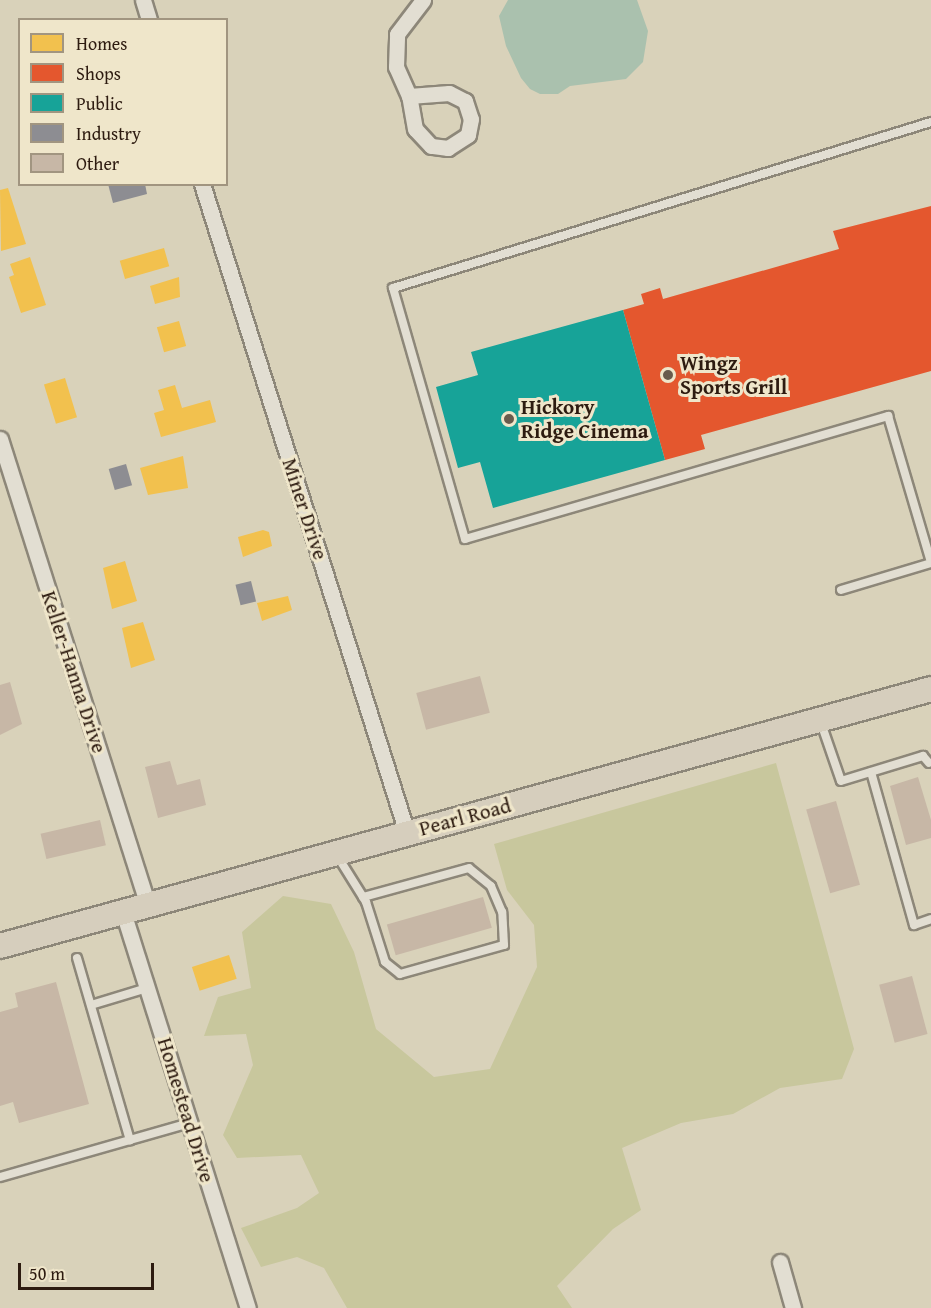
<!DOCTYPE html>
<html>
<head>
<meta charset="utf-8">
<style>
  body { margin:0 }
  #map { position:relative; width:931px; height:1308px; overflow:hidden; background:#d9d2ba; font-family:"Gentium Book Plus",serif }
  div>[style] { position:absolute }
  .green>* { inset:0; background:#c8c79d }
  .water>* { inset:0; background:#aac1ae }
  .homes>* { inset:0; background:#f2c14e; transform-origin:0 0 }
  .shops>* { inset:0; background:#e4572e }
  .public>* { inset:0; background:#17a398 }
  .industry>* { inset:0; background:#8d8d92; transform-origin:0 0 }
  .building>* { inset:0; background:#c7b7a6; transform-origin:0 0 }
  .roads { filter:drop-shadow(2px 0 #8d8779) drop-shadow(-2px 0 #8d8779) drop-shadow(0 2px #8d8779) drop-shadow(0 -2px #8d8779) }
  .lane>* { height:8px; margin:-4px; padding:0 4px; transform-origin:4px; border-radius:4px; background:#e2ded2 }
  .street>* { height:15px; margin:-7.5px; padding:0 7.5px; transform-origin:7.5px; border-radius:7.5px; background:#e2ded2 }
  .primary>* { height:24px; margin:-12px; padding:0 12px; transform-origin:12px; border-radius:12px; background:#d6cebd }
  .dots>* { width:16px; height:16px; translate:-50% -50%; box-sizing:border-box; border:3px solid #efe6ca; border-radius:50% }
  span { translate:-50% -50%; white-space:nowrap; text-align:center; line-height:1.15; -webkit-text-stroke:6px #efe6ca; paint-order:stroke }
  .poi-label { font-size:21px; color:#2d1b10; font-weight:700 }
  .left { translate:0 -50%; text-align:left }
  .street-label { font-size:21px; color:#2d1b10 }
  .legend { position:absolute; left:18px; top:18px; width:210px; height:168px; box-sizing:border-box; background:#efe6ca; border:2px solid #a19580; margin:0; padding:8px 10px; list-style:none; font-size:18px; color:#2d1b10 }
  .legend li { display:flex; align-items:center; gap:12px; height:30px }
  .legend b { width:30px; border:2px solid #a19580 }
  .scale { position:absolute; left:18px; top:1263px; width:136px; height:27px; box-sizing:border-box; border:3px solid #2d1b10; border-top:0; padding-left:8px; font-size:18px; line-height:21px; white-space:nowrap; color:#2d1b10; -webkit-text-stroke:4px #efe6ca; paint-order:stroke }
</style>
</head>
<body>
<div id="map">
  <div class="green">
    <i style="clip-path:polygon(776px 763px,854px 1049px,842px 1079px,780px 1088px,733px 1114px,681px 1123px,622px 1148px,641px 1210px,613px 1229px,557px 1286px,572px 1308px,347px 1308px,324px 1268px,297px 1257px,261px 1267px,241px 1228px,297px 1208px,319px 1193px,301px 1155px,237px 1158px,223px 1135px,253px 1065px,246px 1034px,204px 1036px,218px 997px,251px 988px,242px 932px,283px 896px,331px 904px,354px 952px,376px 1029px,434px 1077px,490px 1069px,537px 967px,534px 925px,507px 890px,494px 844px)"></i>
  </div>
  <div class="water">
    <i style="clip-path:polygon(508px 0,637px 0,648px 31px,643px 62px,626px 79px,570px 86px,558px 94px,540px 94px,530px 89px,521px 78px,506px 46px,499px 16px)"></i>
  </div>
  <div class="homes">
    <i style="clip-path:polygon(8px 188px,26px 244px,1px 251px,0 190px)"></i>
    <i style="left:164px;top:248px;width:19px;height:46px;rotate:74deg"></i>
    <i style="clip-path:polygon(30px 257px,46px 305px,21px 313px,9px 277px,14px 275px,10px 264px)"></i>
    <i style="clip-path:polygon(179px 277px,180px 297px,155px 304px,150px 286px)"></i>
    <i style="left:179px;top:321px;width:26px;height:23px;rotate:74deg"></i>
    <i style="left:65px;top:378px;width:41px;height:22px;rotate:73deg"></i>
    <i style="clip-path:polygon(175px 385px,182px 408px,210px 400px,216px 422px,161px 437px,154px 413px,164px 410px,158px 390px)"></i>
    <i style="clip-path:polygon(183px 456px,188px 488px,148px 495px,140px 468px)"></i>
    <i style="clip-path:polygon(263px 530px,269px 532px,272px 546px,243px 557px,238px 537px)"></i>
    <i style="clip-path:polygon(125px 561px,137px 601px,112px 609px,103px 568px)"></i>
    <i style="clip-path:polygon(288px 596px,292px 610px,262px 621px,257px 603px)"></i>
    <i style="clip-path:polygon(143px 622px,155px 660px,131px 668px,122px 628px)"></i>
    <i style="left:229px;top:955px;width:25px;height:39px;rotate:72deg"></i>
  </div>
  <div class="shops">
    <i style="clip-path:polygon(931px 206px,931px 371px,701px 435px,705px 449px,665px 460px,623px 310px,644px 304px,641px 294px,660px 288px,663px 299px,839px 249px,833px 231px)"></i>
  </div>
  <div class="public">
    <i style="clip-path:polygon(623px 310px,665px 460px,493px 508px,480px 462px,458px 468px,436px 387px,478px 375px,471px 352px)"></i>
  </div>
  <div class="industry">
    <i style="clip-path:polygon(108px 184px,145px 184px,147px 194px,113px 203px)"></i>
    <i style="left:126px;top:464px;width:22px;height:18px;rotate:74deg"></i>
    <i style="left:251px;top:581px;width:21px;height:16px;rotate:76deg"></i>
  </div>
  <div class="building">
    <i style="left:480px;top:676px;width:38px;height:66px;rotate:75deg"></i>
    <i style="clip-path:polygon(10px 682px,22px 724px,0 735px,0 685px)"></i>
    <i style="clip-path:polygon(170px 761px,177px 785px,200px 779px,206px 805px,158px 818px,145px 767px)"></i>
    <i style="clip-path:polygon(918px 777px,931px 820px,931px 838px,906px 845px,890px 786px)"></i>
    <i style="left:836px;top:801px;width:87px;height:31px;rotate:74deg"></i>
    <i style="left:100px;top:820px;width:26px;height:61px;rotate:77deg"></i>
    <i style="left:483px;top:897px;width:32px;height:100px;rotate:74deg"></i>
    <i style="left:912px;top:976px;width:60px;height:34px;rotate:75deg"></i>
    <i style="clip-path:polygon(56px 982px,89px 1104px,19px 1123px,13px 1102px,0 1106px,0 1012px,18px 1007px,15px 993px)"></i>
  </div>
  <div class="roads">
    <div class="lane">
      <i style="left:931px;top:122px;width:563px;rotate:162.85deg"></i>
      <i style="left:393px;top:288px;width:261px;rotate:74deg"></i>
      <i style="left:465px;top:539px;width:441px;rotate:-16.2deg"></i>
      <i style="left:888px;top:416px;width:152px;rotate:73.6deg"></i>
      <i style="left:841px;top:590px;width:94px;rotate:-16.7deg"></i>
      <i style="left:821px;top:723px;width:61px;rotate:71deg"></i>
      <i style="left:841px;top:781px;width:86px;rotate:-17deg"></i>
      <i style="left:923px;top:756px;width:9px;rotate:49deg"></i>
      <i style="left:871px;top:772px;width:159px;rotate:74.3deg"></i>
      <i style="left:914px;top:925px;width:18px;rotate:-19deg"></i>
      <i style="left:338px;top:857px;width:47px;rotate:58deg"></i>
      <i style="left:363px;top:897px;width:6px;rotate:59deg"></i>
      <i style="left:366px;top:902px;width:63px;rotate:72.4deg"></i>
      <i style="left:385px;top:962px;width:19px;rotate:39deg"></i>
      <i style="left:400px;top:974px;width:108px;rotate:-15.6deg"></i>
      <i style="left:504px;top:945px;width:33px;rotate:-93deg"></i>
      <i style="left:502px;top:912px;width:28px;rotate:-113deg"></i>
      <i style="left:491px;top:886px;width:28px;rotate:-141deg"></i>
      <i style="left:469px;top:868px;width:110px;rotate:164.7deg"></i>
      <i style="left:77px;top:958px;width:190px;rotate:73.8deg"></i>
      <i style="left:91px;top:1005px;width:59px;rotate:-16.9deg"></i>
      <i style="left:0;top:1177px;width:198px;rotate:-15.9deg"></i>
    </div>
    <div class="street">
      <i style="left:143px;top:0;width:21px;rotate:73deg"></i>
      <i style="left:409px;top:96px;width:40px;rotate:-4.3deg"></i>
      <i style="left:449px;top:93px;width:18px;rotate:27deg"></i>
      <i style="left:465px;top:101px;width:19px;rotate:72deg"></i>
      <i style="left:471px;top:119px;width:16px;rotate:101deg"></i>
      <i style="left:468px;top:135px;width:24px;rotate:147deg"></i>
      <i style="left:448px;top:148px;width:17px;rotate:-173deg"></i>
      <i style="left:431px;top:146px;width:23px;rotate:-133deg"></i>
      <i style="left:415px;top:129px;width:34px;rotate:-100deg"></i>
      <i style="left:409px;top:96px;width:32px;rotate:-114deg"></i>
      <i style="left:396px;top:67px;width:33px;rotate:-88deg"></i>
      <i style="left:397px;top:34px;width:43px;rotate:-52.6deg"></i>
      <i style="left:202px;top:184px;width:681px;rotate:72.47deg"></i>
      <i style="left:0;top:439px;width:489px;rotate:72.4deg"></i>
      <i style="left:123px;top:912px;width:415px;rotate:72.5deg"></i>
      <i style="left:780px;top:1262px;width:48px;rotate:74.2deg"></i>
    </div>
    <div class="primary">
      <i style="left:0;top:946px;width:966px;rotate:-15.43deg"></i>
    </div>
  </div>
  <div class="dots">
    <i style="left:668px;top:375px;background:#695b4c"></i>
    <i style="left:509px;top:419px;background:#695b4c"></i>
  </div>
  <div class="poi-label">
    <span class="left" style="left:680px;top:375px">Wingz<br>Sports Grill</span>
    <span class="left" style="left:521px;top:419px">Hickory<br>Ridge Cinema</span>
  </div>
  <div class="street-label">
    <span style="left:305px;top:509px;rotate:72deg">Miner Drive</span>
    <span style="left:74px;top:672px;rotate:72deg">Keller-Hanna Drive</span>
    <span style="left:465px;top:817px;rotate:-15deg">Pearl Road</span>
    <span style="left:186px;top:1110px;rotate:73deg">Homestead Drive</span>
  </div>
  <ul class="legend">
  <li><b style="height:16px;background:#f2c14e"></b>Homes</li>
  <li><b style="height:16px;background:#e4572e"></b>Shops</li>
  <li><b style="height:16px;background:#17a398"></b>Public</li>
  <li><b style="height:16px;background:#8d8d92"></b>Industry</li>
  <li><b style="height:16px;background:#c7b7a6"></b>Other</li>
  </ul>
  <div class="scale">50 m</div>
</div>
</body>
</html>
